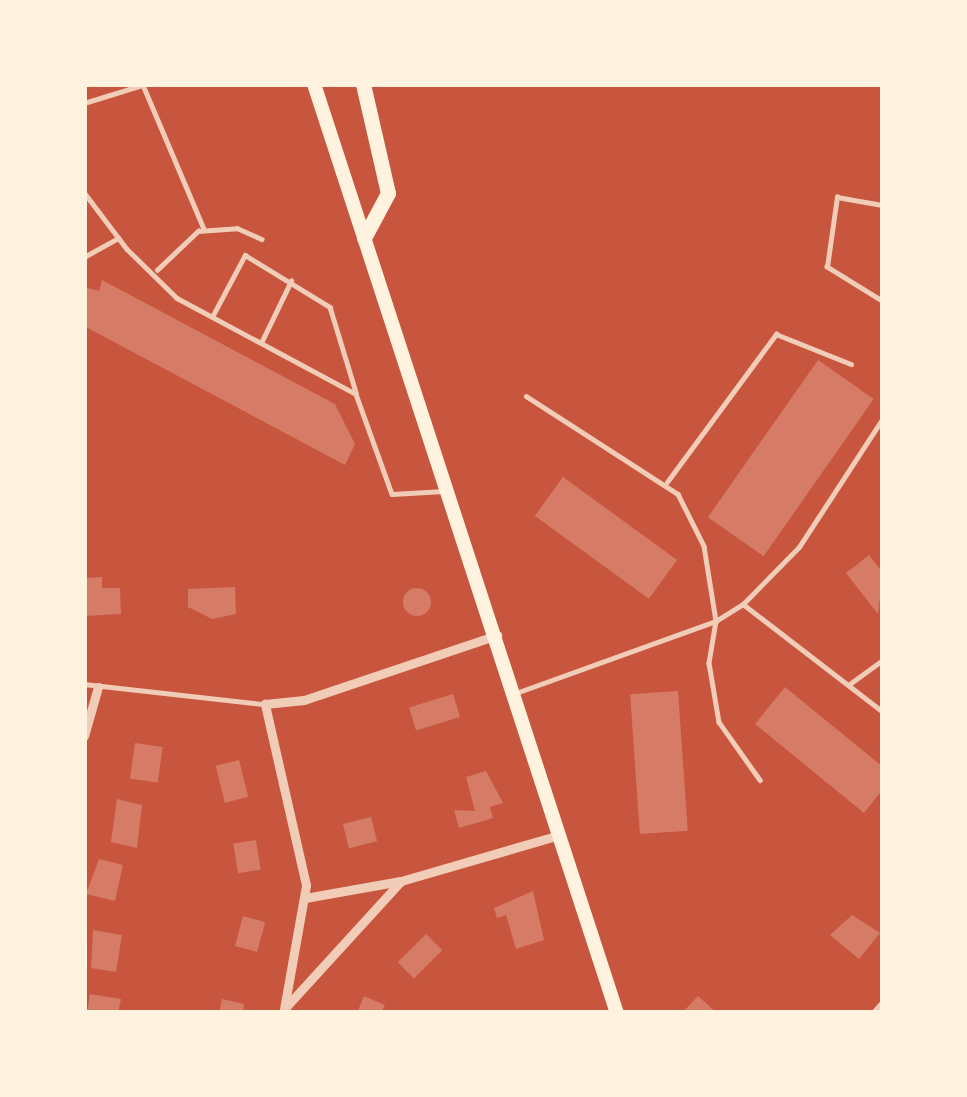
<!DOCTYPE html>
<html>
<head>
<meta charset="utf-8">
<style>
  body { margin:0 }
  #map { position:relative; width:967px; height:1097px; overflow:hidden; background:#c8553d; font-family:Lora,serif }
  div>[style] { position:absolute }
  .building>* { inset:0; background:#d67c66; transform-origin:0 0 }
  .round { border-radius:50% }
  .service>* { height:4.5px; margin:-2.25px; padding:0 2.25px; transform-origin:2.25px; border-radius:2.25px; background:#f1ccb7 }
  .minor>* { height:9px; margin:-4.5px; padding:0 4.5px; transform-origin:4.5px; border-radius:4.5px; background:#f1ccb7 }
  .secondary>* { height:14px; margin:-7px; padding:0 7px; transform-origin:7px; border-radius:7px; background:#fff3e0 }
  .trunk>* { height:15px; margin:-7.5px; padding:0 7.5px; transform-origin:7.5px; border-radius:7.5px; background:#fff3e0 }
  span { translate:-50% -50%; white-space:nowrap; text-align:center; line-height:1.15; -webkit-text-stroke:10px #fff3e0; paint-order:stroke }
  .frame { position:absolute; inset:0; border:87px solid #fff3e0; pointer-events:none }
</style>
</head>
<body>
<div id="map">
  <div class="building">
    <i style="clip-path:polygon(102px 280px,335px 404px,355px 444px,345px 465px,84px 326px,84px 287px,99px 291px)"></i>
    <i style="left:818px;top:360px;width:68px;height:192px;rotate:35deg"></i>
    <i style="left:563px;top:477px;width:141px;height:48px;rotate:36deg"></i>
    <i style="clip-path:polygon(869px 555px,883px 573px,878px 614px,846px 573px)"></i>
    <i style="clip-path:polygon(102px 577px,102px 588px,120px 588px,121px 614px,84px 616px,87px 578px)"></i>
    <i style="clip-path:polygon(235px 587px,236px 614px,212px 619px,188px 607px,188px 589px)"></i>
    <i class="round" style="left:403px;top:588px;width:28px;height:28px"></i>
    <i style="clip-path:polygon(785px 687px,883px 767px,883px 789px,864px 813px,755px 724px)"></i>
    <i style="left:678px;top:691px;width:140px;height:48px;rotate:86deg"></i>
    <i style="left:453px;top:694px;width:24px;height:46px;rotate:73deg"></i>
    <i style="left:135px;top:743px;width:28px;height:36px;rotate:8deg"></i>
    <i style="left:239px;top:760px;width:38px;height:24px;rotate:76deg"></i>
    <i style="clip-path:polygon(486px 771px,503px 803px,490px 807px,493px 818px,459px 828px,454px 810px,475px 811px,466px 777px)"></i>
    <i style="clip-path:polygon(117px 799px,142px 805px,137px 848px,111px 842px)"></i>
    <i style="left:371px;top:817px;width:25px;height:29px;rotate:76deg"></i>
    <i style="left:256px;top:840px;width:30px;height:23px;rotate:81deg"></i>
    <i style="clip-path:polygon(99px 859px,123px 865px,115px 901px,86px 894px)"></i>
    <i style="clip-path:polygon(533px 891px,544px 940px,516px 949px,506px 915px,497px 918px,494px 908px)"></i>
    <i style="clip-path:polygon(852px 915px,880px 933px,859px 959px,830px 935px)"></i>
    <i style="left:243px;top:916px;width:23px;height:31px;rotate:15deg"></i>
    <i style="clip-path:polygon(93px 930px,122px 935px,116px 972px,91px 968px)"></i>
    <i style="left:426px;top:934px;width:23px;height:40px;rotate:45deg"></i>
    <i style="clip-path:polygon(90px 994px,121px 999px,118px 1013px,87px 1013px)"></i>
    <i style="clip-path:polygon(364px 996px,385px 1005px,381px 1013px,357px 1013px)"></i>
    <i style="clip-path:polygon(698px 996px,717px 1013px,682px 1013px)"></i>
    <i style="clip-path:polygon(222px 999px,244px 1004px,243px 1013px,219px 1013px)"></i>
  </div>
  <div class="service">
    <i style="left:84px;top:103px;width:62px;rotate:-17deg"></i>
    <i style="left:143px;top:85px;width:156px;rotate:67deg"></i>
    <i style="left:84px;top:192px;width:71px;rotate:53deg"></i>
    <i style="left:127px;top:249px;width:70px;rotate:44.4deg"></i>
    <i style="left:177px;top:298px;width:203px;rotate:28.2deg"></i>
    <i style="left:356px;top:394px;width:106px;rotate:70.2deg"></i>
    <i style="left:392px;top:494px;width:52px;rotate:-3.3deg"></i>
    <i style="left:84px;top:257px;width:39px;rotate:-29deg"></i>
    <i style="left:157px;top:270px;width:57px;rotate:-43.6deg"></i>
    <i style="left:198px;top:231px;width:39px;rotate:-4deg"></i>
    <i style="left:237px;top:228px;width:27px;rotate:24deg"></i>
    <i style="left:882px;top:301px;width:65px;rotate:-148.3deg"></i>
    <i style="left:827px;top:267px;width:71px;rotate:-81.9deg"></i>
    <i style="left:837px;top:197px;width:47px;rotate:9.9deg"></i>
    <i style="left:212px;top:317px;width:70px;rotate:-62deg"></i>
    <i style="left:245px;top:255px;width:100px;rotate:31.5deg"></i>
    <i style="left:330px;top:307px;width:89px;rotate:73deg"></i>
    <i style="left:262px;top:341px;width:67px;rotate:-64.2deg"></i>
    <i style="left:526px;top:396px;width:181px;rotate:32.8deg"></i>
    <i style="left:678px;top:494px;width:58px;rotate:63.4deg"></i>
    <i style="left:704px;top:546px;width:76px;rotate:80.9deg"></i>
    <i style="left:716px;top:621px;width:32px;rotate:-32deg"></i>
    <i style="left:743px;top:604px;width:177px;rotate:37.6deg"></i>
    <i style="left:667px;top:482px;width:184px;rotate:-53.6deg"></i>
    <i style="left:776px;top:334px;width:81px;rotate:21.8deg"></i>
    <i style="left:743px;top:604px;width:80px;rotate:-45.5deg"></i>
    <i style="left:799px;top:547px;width:154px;rotate:-56.9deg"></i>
    <i style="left:851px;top:683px;width:39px;rotate:-36deg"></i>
    <i style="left:84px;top:684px;width:180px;rotate:6.4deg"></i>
    <i style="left:516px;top:693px;width:213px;rotate:-19.8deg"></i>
    <i style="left:716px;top:621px;width:43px;rotate:99.5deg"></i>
    <i style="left:709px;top:663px;width:60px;rotate:80.4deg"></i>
    <i style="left:719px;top:722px;width:71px;rotate:54.7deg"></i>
  </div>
  <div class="minor">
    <i style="left:84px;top:736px;width:51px;rotate:-74.1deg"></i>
    <i style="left:305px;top:898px;width:97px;rotate:-10.1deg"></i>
    <i style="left:285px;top:1008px;width:172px;rotate:-47.6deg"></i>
    <i style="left:401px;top:881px;width:165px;rotate:-16.2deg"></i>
    <i style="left:284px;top:1009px;width:126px;rotate:-79.9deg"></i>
    <i style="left:306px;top:885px;width:186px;rotate:-102.8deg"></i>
    <i style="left:265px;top:704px;width:39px;rotate:-6deg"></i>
    <i style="left:304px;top:700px;width:204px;rotate:-18.6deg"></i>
    <i style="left:875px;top:1013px;width:12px;rotate:-48deg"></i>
  </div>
  <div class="secondary">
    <i style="left:314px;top:84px;width:977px;rotate:71.94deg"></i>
  </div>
  <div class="trunk">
    <i style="left:363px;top:84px;width:112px;rotate:77.1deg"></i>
    <i style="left:388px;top:193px;width:51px;rotate:118.1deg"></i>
  </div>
  <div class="frame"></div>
</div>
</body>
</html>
